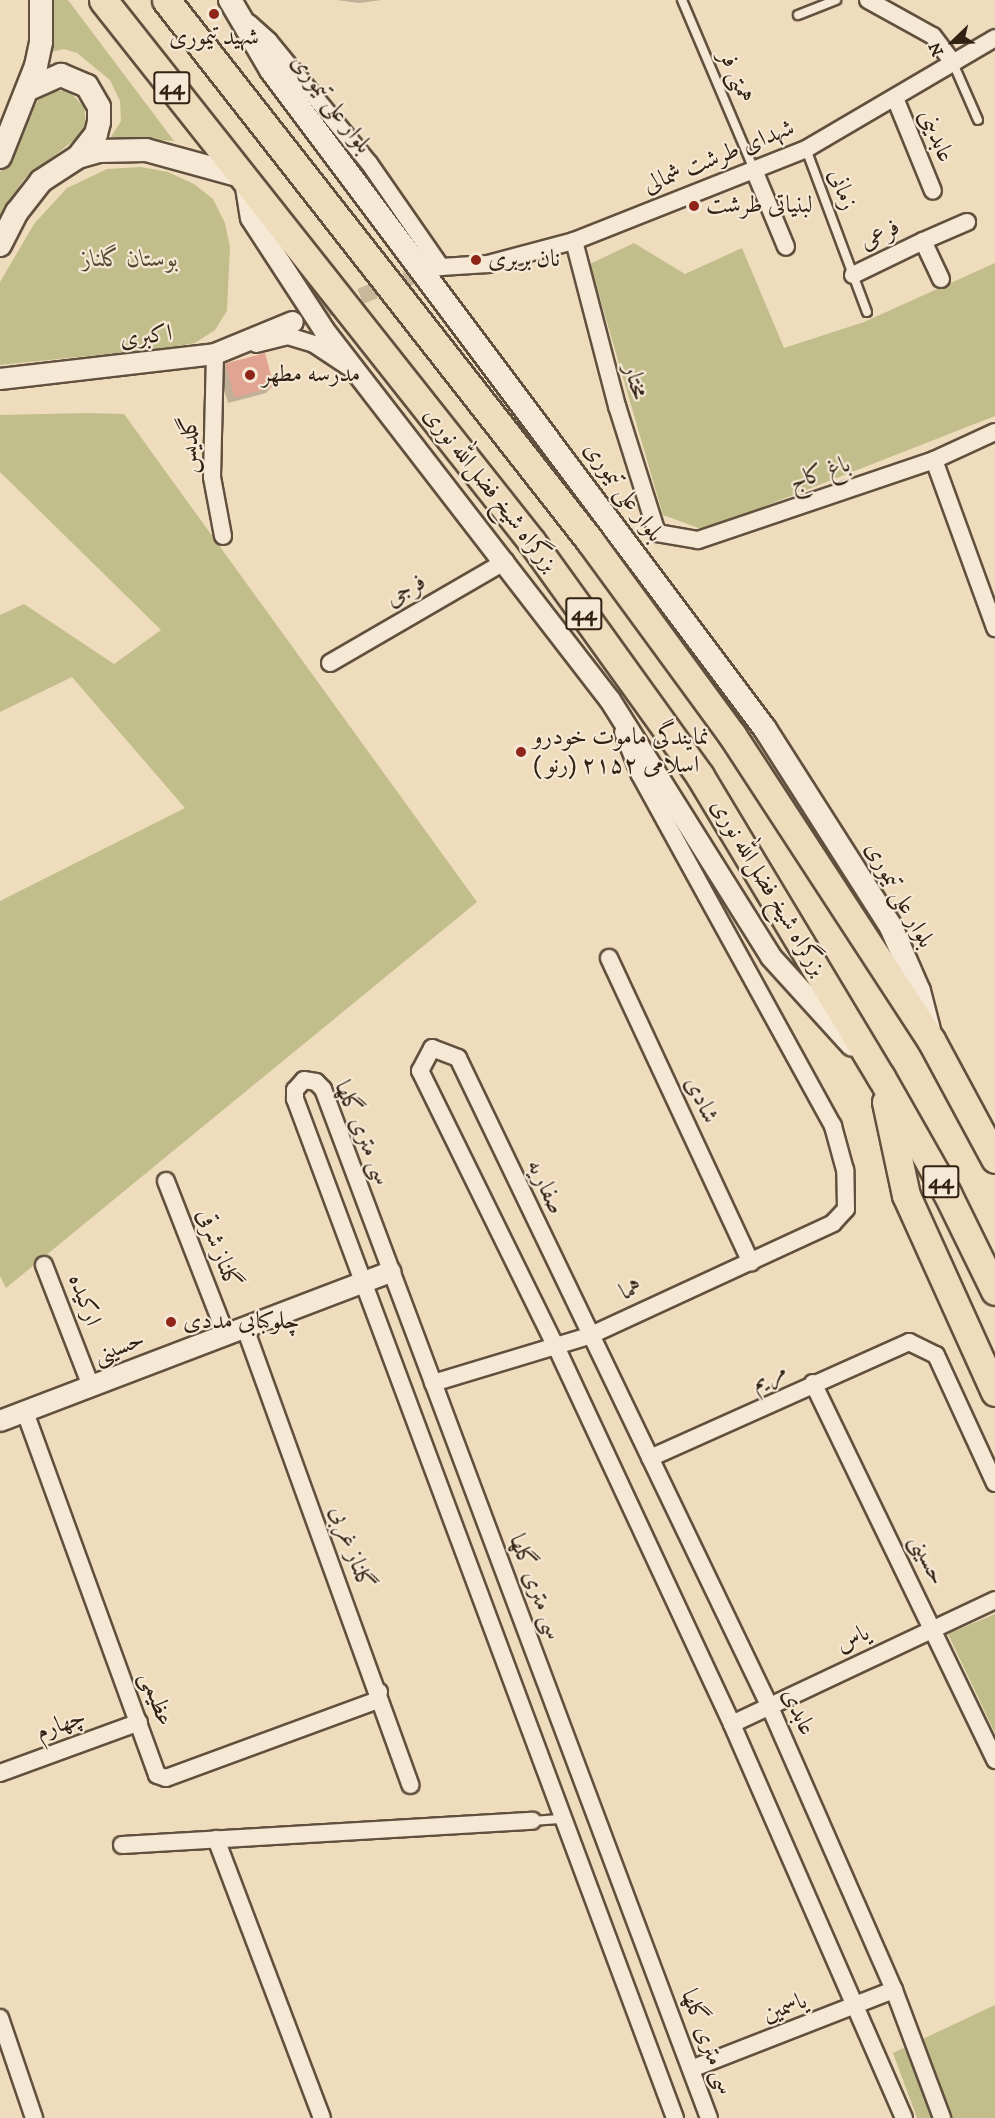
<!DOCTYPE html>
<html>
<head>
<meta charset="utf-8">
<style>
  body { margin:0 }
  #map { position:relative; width:995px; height:2118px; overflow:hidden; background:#efdcbd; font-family:"IM FELL DW Pica",Amiri,serif }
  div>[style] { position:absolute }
  .green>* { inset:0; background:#c1be8c }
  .shadow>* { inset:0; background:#0003 }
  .building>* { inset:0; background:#e1a392; transform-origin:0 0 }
  .minor-tunnel>* { height:16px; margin-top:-8px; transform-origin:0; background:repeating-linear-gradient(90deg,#c9b79b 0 16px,transparent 0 24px) }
  .roads { filter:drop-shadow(2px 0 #61503e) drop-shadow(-2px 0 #61503e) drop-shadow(0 2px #61503e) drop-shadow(0 -2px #61503e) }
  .service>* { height:8px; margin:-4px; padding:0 4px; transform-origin:4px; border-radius:4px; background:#f5e8d4 }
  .minor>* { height:16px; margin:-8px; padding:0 8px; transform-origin:8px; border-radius:8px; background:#f5e8d4 }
  .tertiary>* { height:20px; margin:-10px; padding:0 10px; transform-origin:10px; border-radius:10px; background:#f5e8d4 }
  .secondary>* { height:22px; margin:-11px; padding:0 11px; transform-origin:11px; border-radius:11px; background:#f5e8d4 }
  .trunk>* { height:27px; margin:-13.5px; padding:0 13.5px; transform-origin:13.5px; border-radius:13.5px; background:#efdcbd }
  .dots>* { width:16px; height:16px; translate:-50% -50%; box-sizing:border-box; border:3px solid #f5e8d4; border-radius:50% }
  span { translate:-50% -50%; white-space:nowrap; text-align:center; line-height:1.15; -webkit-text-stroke:4.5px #f5e8d4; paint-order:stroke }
  .shield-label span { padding:2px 4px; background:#f5e8d4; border:2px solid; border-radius:4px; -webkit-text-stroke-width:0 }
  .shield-label { font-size:22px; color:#322213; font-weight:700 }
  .poi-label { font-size:24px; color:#322213 }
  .left { translate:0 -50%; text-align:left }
  .street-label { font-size:24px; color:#322213 }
  .park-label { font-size:24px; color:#564931; font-style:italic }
  .north { position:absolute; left:923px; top:12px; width:60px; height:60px; -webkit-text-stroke:4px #f5e8d4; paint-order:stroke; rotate:247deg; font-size:16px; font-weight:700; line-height:24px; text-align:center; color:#322213 }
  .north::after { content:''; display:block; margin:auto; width:21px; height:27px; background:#322213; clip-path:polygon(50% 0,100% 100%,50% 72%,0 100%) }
</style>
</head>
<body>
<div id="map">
  <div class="green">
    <i style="clip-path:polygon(52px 0,68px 0,174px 141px,111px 137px,121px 121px,120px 101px,110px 80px,77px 53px,64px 49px,50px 52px)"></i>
    <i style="clip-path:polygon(54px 91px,69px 91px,84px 107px,86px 124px,77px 138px,24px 179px,0 215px,0 172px,39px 98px)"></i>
    <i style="clip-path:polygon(141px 167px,168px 172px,194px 184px,213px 199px,225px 223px,230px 247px,227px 311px,215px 330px,195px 343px,167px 348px,0 365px,0 282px,34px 224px,67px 188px,107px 169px)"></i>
    <i style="clip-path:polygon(634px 243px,685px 274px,742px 248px,784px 348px,864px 322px,995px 263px,995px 416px,704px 530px,663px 515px,590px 264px)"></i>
    <i style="clip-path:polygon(87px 413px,124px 414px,477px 902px,6px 1288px,0 1276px,0 901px,185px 808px,72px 677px,0 712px,0 615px,24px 604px,114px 664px,161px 630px,0 472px,0 415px)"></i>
    <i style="clip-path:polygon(995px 1614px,995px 1733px,948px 1634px)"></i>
    <i style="clip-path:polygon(995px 2005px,995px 2118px,917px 2118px,893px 2053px)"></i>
  </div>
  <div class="shadow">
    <i style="clip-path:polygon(337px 0,382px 0,359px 3px)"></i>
    <i style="clip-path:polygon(226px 365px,272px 386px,266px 393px,228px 403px,219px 372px)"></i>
  </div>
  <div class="building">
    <i style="left:265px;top:353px;width:35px;height:41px;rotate:75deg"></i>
  </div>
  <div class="minor-tunnel">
    <i style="left:293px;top:322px;width:149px;rotate:-20.9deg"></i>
  </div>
  <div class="roads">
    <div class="service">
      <i style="left:682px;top:0;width:185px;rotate:67deg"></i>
      <i style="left:798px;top:15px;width:41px;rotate:-21.5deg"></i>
      <i style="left:953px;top:63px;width:62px;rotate:66.3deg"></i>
      <i style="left:806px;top:149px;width:174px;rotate:69.5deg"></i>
      <i style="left:532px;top:1821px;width:31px;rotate:-4deg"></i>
    </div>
    <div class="minor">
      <i style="left:868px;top:0;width:74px;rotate:29deg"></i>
      <i style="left:933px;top:36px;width:34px;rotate:53deg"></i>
      <i style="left:249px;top:23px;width:27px;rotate:42deg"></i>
      <i style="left:269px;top:41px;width:158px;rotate:50.7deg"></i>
      <i style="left:369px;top:163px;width:126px;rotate:55.3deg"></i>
      <i style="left:441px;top:267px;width:6px;rotate:171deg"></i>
      <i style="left:895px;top:98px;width:100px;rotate:67.8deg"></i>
      <i style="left:754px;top:170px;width:83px;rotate:67.4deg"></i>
      <i style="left:574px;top:241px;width:171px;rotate:75.4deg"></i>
      <i style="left:617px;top:406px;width:133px;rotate:72.5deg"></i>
      <i style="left:657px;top:533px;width:42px;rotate:9.7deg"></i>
      <i style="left:698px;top:540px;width:249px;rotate:-18.7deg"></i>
      <i style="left:934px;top:460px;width:67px;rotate:-24.7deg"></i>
      <i style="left:923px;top:241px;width:48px;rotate:-23.4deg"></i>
      <i style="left:441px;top:267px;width:47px;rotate:-3.7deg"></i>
      <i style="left:488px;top:264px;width:89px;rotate:-15deg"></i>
      <i style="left:574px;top:241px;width:250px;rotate:-21.6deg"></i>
      <i style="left:806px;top:149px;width:219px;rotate:-30.4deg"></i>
      <i style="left:853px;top:275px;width:78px;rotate:-25.9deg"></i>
      <i style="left:923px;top:241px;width:42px;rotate:64.7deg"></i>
      <i style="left:256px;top:344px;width:33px;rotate:-14deg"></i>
      <i style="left:288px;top:336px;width:27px;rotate:17deg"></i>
      <i style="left:314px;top:344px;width:43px;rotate:33.7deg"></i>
      <i style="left:934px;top:460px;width:179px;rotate:70deg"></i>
      <i style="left:223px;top:536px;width:60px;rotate:-100.6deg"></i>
      <i style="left:212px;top:477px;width:123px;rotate:-88.6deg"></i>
      <i style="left:215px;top:354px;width:10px;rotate:-17deg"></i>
      <i style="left:330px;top:663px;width:203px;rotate:-30.1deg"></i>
      <i style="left:609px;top:958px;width:336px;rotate:65deg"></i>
      <i style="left:166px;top:1181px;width:165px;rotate:68.7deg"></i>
      <i style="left:44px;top:1265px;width:130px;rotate:68.8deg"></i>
      <i style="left:245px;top:1328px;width:486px;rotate:70.1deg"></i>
      <i style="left:433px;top:1383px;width:163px;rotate:-16.8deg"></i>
      <i style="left:589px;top:1336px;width:269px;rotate:-24.8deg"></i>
      <i style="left:833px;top:1223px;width:19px;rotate:-47deg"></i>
      <i style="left:846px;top:1209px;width:39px;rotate:-91deg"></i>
      <i style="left:845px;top:1170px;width:46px;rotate:-105.3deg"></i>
      <i style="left:833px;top:1126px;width:401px;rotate:-118.8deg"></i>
      <i style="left:640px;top:775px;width:46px;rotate:-111.6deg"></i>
      <i style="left:813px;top:1383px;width:419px;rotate:64.2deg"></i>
      <i style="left:25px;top:1412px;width:386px;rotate:70deg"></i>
      <i style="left:157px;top:1775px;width:9px;rotate:18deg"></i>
      <i style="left:166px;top:1778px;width:223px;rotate:-20.2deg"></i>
      <i style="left:375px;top:1701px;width:10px;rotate:-66deg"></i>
      <i style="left:650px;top:1458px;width:284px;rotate:-24.1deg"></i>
      <i style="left:909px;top:1342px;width:30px;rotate:26deg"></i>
      <i style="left:936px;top:1355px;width:141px;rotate:65.3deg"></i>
      <i style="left:732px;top:1724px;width:291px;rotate:-25.2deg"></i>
      <i style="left:0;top:1773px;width:148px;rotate:-20.1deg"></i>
      <i style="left:216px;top:1839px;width:298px;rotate:69.2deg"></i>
      <i style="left:122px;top:1845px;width:411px;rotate:-3.4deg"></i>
      <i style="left:0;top:2018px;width:106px;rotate:71.2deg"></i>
      <i style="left:691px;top:2069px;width:218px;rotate:-21.3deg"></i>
      <i style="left:675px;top:2118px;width:1088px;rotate:-110.45deg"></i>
      <i style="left:295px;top:1099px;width:9px;rotate:-90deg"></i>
      <i style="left:295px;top:1090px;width:13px;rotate:-48deg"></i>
      <i style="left:304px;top:1080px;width:12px;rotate:9deg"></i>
      <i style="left:316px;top:1082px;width:10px;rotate:45deg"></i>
      <i style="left:323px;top:1089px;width:1099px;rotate:69.44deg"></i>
      <i style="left:904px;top:2118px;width:430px;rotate:-113.6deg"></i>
      <i style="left:732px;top:1724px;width:416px;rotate:-115deg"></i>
      <i style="left:556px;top:1347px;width:308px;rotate:-116.2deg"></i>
      <i style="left:420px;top:1071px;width:26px;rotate:-62deg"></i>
      <i style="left:432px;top:1048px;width:28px;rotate:21deg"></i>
      <i style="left:458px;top:1058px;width:718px;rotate:64.33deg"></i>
      <i style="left:769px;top:1705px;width:311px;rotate:66.3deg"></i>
      <i style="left:894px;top:1990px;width:137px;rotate:69.4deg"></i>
    </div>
    <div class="tertiary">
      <i style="left:245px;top:181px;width:37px;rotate:81deg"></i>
      <i style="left:251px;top:218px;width:134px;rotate:56.9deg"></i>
      <i style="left:324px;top:330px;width:468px;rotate:52.3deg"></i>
      <i style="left:610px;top:700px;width:303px;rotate:57.9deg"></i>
      <i style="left:771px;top:957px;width:120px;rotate:47.7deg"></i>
      <i style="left:0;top:379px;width:216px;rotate:-6.6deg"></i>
      <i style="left:215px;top:354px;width:84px;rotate:-22.3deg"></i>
      <i style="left:0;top:1421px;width:418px;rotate:-20.9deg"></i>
    </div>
    <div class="secondary">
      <i style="left:230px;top:0;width:81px;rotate:59.6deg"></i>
      <i style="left:271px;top:70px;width:824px;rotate:53.14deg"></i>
      <i style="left:765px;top:729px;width:235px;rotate:57.5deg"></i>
      <i style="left:891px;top:927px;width:70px;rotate:66.4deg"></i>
      <i style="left:919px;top:991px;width:40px;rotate:75.6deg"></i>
      <i style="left:29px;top:89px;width:35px;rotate:-24deg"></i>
      <i style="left:61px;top:75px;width:28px;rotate:23deg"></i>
      <i style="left:87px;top:86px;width:24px;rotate:60deg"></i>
      <i style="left:99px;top:107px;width:15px;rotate:90deg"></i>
      <i style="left:99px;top:122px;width:12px;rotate:104deg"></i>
      <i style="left:96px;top:134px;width:29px;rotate:128deg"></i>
      <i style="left:0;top:157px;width:98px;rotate:-68.4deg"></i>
      <i style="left:36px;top:66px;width:25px;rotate:-78deg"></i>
      <i style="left:41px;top:42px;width:42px;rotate:-90deg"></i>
      <i style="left:0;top:245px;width:37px;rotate:-63deg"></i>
      <i style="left:17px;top:212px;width:39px;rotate:-52deg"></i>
      <i style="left:41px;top:181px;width:44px;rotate:-33deg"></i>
      <i style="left:78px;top:157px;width:22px;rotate:-16deg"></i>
      <i style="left:99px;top:151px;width:47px;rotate:-1.2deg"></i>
      <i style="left:146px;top:150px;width:98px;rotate:15.3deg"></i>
    </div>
    <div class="trunk">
      <i style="left:103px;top:0;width:691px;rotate:51.64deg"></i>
      <i style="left:532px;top:542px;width:288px;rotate:54.3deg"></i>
      <i style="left:700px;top:776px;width:351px;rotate:59deg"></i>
      <i style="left:881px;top:1077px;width:133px;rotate:60.4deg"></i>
      <i style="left:947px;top:1193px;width:109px;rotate:63.9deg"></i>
      <i style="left:166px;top:0;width:687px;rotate:51.91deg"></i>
      <i style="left:590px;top:541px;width:240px;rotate:53.8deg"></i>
      <i style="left:732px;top:735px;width:364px;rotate:56.9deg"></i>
      <i style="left:931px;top:1040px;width:135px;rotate:61.7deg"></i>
      <i style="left:886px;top:1102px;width:95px;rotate:77.9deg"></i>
      <i style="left:906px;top:1195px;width:216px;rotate:65.7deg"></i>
    </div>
  </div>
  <div class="dots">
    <i style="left:214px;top:14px;background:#8f2418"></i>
    <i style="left:694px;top:206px;background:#8f2418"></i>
    <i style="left:476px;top:260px;background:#8f2418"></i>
    <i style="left:250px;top:375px;background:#8f2418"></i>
    <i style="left:521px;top:752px;background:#8f2418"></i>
    <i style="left:171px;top:1322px;background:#8f2418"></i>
  </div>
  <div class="shield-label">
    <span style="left:172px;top:88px">44</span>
    <span style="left:584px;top:614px">44</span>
    <span style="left:941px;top:1182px">44</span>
  </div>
  <div class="poi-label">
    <span style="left:214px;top:38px">شهید تیموری</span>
    <span class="left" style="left:706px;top:206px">لبنیاتی طرشت</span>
    <span class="left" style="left:488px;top:260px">نان بربری</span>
    <span class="left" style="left:262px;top:375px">مدرسه مطهر</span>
    <span class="left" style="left:533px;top:752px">نمایندگی ماموت خودرو<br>( رنو) اسلامی ۲۱۵۲</span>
    <span class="left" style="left:183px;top:1322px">چلوکبابی مددی</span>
  </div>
  <div class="street-label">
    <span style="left:736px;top:77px;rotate:67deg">همتی فر</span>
    <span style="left:331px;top:104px;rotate:53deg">بلوار علی تیموری</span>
    <span style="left:936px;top:136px;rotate:68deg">عابدینی</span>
    <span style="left:719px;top:157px;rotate:-22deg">شهدای طرشت شمالی</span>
    <span style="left:842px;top:190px;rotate:70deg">زمانی</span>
    <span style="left:880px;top:235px;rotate:-26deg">فرعی</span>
    <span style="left:146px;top:337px;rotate:-7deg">اکبری</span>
    <span style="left:635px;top:382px;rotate:75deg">مختار</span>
    <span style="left:190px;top:445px;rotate:-90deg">گلدیس</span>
    <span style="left:820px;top:474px;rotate:-19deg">باغ کاج</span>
    <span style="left:490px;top:490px;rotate:52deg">بزرگراه شیخ فضل‌الله نوری</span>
    <span style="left:623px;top:492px;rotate:54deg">بلوار علی تیموری</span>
    <span style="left:406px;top:591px;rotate:-30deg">فرجی</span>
    <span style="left:768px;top:888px;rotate:59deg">بزرگراه شیخ فضل‌الله نوری</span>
    <span style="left:899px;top:895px;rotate:61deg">بلوار علی تیموری</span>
    <span style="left:701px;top:1100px;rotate:65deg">شادی</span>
    <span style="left:362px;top:1133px;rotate:67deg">سی متری گلها</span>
    <span style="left:545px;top:1187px;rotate:65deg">صفاریه</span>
    <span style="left:218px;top:1249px;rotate:69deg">گلناز شرقی</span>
    <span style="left:631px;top:1290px;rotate:-25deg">هما</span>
    <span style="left:84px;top:1300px;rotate:69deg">ارکیده</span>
    <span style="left:119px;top:1348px;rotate:-21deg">حسینی</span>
    <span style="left:769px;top:1377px;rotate:-25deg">مریم</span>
    <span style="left:351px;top:1548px;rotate:70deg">گلناز غربی</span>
    <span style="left:927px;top:1560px;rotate:64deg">حسینی</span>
    <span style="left:535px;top:1587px;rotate:69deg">سی متری گلها</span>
    <span style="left:853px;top:1639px;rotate:-25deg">یاس</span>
    <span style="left:156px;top:1699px;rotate:70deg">عظیمی</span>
    <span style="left:798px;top:1712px;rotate:66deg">عابدی</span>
    <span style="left:61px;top:1725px;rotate:-20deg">چهارم</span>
    <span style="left:785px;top:2008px;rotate:-20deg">یاسمین</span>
    <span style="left:707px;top:2042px;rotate:69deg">سی متری گلها</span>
  </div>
  <div class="park-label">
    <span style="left:130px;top:260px">بوستان گلناز</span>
  </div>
  <div class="north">N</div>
</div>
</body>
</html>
